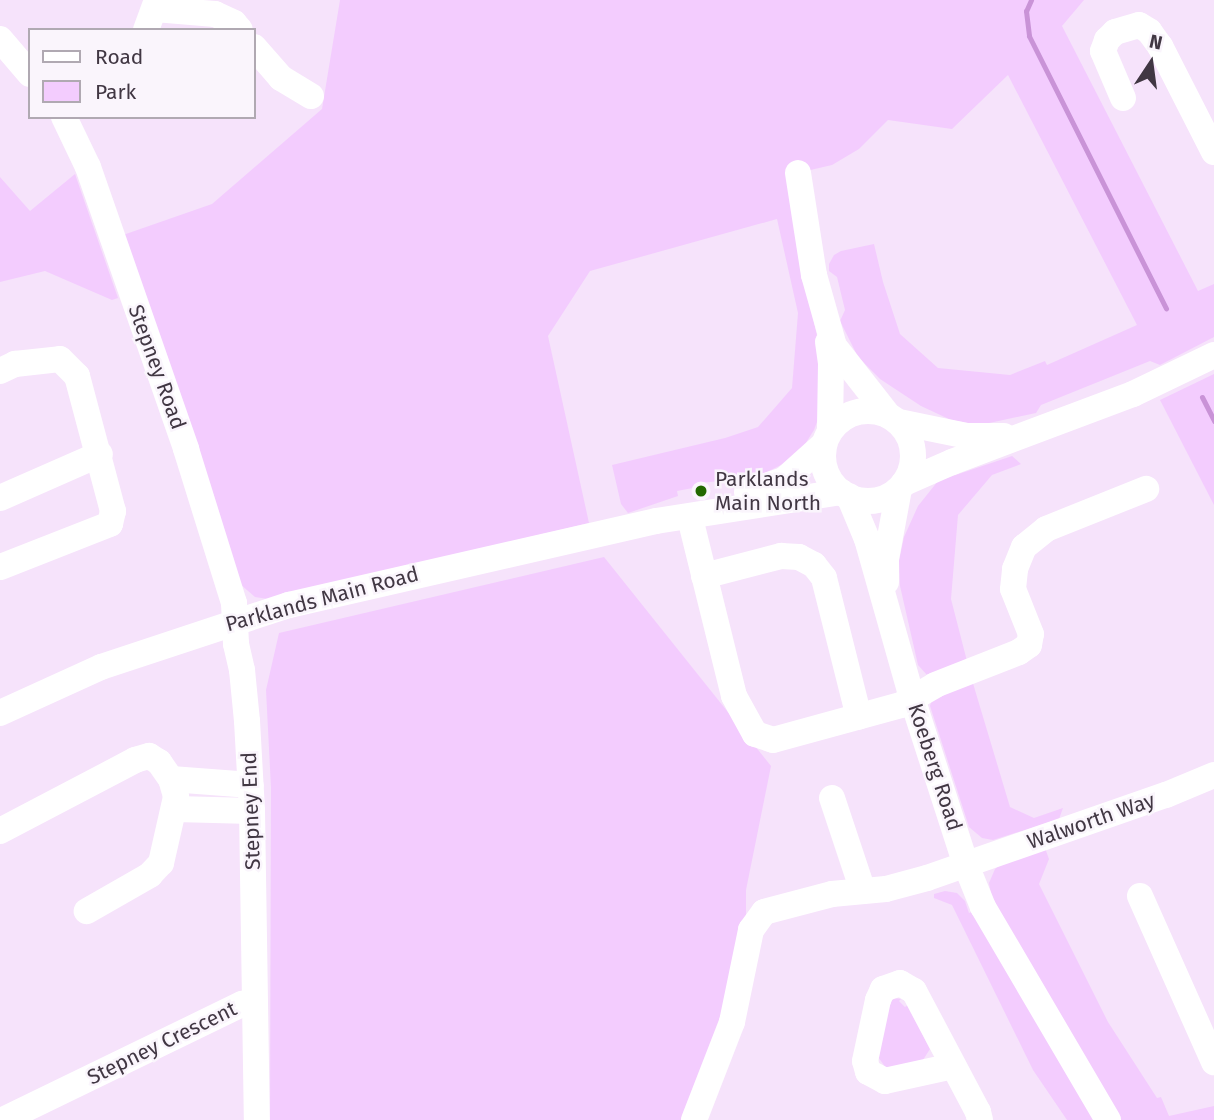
<!DOCTYPE html>
<html>
<head>
<meta charset="utf-8">
<style>
  body { margin:0 }
  #map { position:relative; width:1214px; height:1120px; overflow:hidden; background:#f6e3fb; font-family:"Fira Sans",sans-serif }
  div>[style] { position:absolute }
  .green>* { inset:0; background:#f3ccfe }
  .stream>* { height:5px; margin:-2.5px; padding:0 2.5px; transform-origin:2.5px; border-radius:2.5px; background:#c993d7 }
  .minor>* { height:26px; margin:-13px; padding:0 13px; transform-origin:13px; border-radius:13px; background:#fff }
  .minor>.ring { margin:-13px; padding:0; box-sizing:content-box; background:none; border:26px solid #fff; border-radius:50% }
  .dots>* { width:19px; height:19px; translate:-50% -50%; box-sizing:border-box; border:4px solid #faf5fc; border-radius:50% }
  span { translate:-50% -50%; white-space:nowrap; text-align:center; line-height:1.15; -webkit-text-stroke:5px #faf5fc; paint-order:stroke }
  .street-label { font-size:21px; color:#413743 }
  .poi-label { font-size:21px; color:#413743 }
  .left { translate:0 -50%; text-align:left }
  .legend { position:absolute; left:28px; top:28px; width:228px; height:91px; box-sizing:border-box; background:#faf5fc; border:2px solid #b0a9b2; margin:0; padding:9px 12px; list-style:none; font-size:21px; color:#413743 }
  .legend li { display:flex; align-items:center; gap:14px; height:35px }
  .legend b { width:35px; border:2px solid #b0a9b2 }
  .north { position:absolute; left:1116px; top:28px; width:70px; height:70px; -webkit-text-stroke:5px #faf5fc; paint-order:stroke; rotate:13deg; font-size:19px; font-weight:700; line-height:28px; text-align:center; color:#413743 }
  .north::after { content:''; display:block; margin:auto; width:24px; height:32px; background:#413743; clip-path:polygon(50% 0,100% 100%,50% 72%,0 100%) }
</style>
</head>
<body>
<div id="map">
  <div class="green">
    <i style="clip-path:polygon(340px 0,1084px 0,1062px 26px,1198px 291px,1214px 284px,1214px 337px,1160px 365px,1150px 361px,1041px 405px,1036px 413px,980px 425px,951px 420px,921px 406px,880px 379px,858px 357px,840px 321px,845px 310px,837px 277px,829px 271px,829px 264px,834px 255px,841px 251px,874px 244px,883px 282px,900px 334px,938px 368px,1010px 375px,1045px 361px,1047px 365px,1137px 325px,1008px 75px,952px 129px,888px 120px,859px 149px,832px 165px,789px 175px,803px 272px,823px 363px,824px 403px,814px 430px,797px 457px,755px 478px,698px 483px,698px 487px,677px 491px,678px 496px,628px 513px,621px 504px,612px 465px,725px 438px,758px 427px,792px 388px,798px 313px,777px 219px,590px 271px,548px 336px,589px 523px,268px 599px,255px 597px,240px 584px,123px 235px,212px 204px,322px 109px)"></i>
    <i style="clip-path:polygon(75px 174px,118px 298px,112px 300px,45px 271px,0 282px,0 177px,30px 211px)"></i>
    <i style="clip-path:polygon(1214px 374px,1214px 505px,1160px 400px)"></i>
    <i style="clip-path:polygon(1012px 456px,1021px 464px,992px 475px,958px 515px,951px 599px,968px 665px,927px 675px,918px 665px,900px 586px,899px 561px,904px 537px,918px 506px,938px 481px)"></i>
    <i style="clip-path:polygon(604px 557px,771px 766px,746px 890px,746px 919px,724px 1027px,686px 1120px,270px 1120px,271px 788px,266px 690px,279px 633px)"></i>
    <i style="clip-path:polygon(972px 680px,1010px 807px,1034px 818px,1063px 808px,1059px 819px,993px 840px,982px 838px,969px 827px,930px 706px,932px 699px)"></i>
    <i style="clip-path:polygon(1045px 848px,1049px 859px,1039px 884px,1108px 1022px,1157px 1098px,1161px 1097px,1169px 1116px,1214px 1106px,1214px 1120px,1067px 1120px,1033px 1070px,952px 905px,934px 898px,934px 894px,945px 891px,957px 893px,965px 901px,969px 913px,993px 904px,989px 883px,995px 869px,1001px 864px)"></i>
    <i style="clip-path:polygon(894px 998px,901px 999px,899px 1001px,905px 1007px,908px 1005px,930px 1049px,923px 1060px,886px 1068px,878px 1057px,889px 1003px)"></i>
  </div>
  <div class="stream">
    <i style="left:1031px;top:0;width:12px;rotate:114deg"></i>
    <i style="left:1026px;top:11px;width:25px;rotate:83deg"></i>
    <i style="left:1029px;top:36px;width:305px;rotate:63.3deg"></i>
    <i style="left:1202px;top:397px;width:27px;rotate:63deg"></i>
  </div>
  <div class="minor">
    <i style="left:155px;top:9px;width:60px;rotate:4.8deg"></i>
    <i style="left:215px;top:14px;width:21px;rotate:25deg"></i>
    <i style="left:234px;top:23px;width:9px;rotate:49deg"></i>
    <i style="left:146px;top:30px;width:32px;rotate:-70deg"></i>
    <i style="left:0;top:39px;width:46px;rotate:49.4deg"></i>
    <i style="left:254px;top:47px;width:41px;rotate:48.9deg"></i>
    <i style="left:281px;top:78px;width:35px;rotate:31deg"></i>
    <i style="left:1123px;top:98px;width:51px;rotate:-113.1deg"></i>
    <i style="left:1103px;top:51px;width:12px;rotate:-70deg"></i>
    <i style="left:1107px;top:40px;width:11px;rotate:-45deg"></i>
    <i style="left:1115px;top:32px;width:25px;rotate:-16deg"></i>
    <i style="left:1139px;top:25px;width:12px;rotate:31deg"></i>
    <i style="left:1149px;top:31px;width:19px;rotate:54deg"></i>
    <i style="left:1160px;top:46px;width:119px;rotate:63deg"></i>
    <i style="left:64px;top:117px;width:55px;rotate:64.4deg"></i>
    <i style="left:88px;top:167px;width:299px;rotate:70.8deg"></i>
    <i style="left:186px;top:449px;width:161px;rotate:72.7deg"></i>
    <i style="left:234px;top:603px;width:41px;rotate:87.2deg"></i>
    <i style="left:236px;top:644px;width:27px;rotate:77deg"></i>
    <i style="left:242px;top:670px;width:51px;rotate:84.4deg"></i>
    <i style="left:247px;top:721px;width:90px;rotate:86.8deg"></i>
    <i style="left:252px;top:811px;width:309px;rotate:89.1deg"></i>
    <i style="left:798px;top:173px;width:103px;rotate:81.1deg"></i>
    <i style="left:814px;top:275px;width:74px;rotate:74.3deg"></i>
    <i style="left:834px;top:346px;width:88px;rotate:52deg"></i>
    <i style="left:828px;top:342px;width:22px;rotate:82deg"></i>
    <i style="left:831px;top:364px;width:67px;rotate:90.9deg"></i>
    <i style="left:0;top:371px;width:17px;rotate:-25deg"></i>
    <i style="left:15px;top:364px;width:45px;rotate:-6.3deg"></i>
    <i style="left:60px;top:359px;width:24px;rotate:45deg"></i>
    <i style="left:77px;top:376px;width:140px;rotate:75.1deg"></i>
    <i style="left:113px;top:511px;width:13px;rotate:103deg"></i>
    <i style="left:110px;top:524px;width:118px;rotate:158.6deg"></i>
    <i class="ring" style="left:823px;top:411px;width:64px;height:64px"></i>
    <i style="left:899px;top:422px;width:69px;rotate:11.6deg"></i>
    <i style="left:967px;top:436px;width:37px"></i>
    <i style="left:904px;top:483px;width:52px;rotate:-23.6deg"></i>
    <i style="left:952px;top:462px;width:193px;rotate:-20.6deg"></i>
    <i style="left:1133px;top:394px;width:90px;rotate:-25.7deg"></i>
    <i style="left:747px;top:492px;width:39px;rotate:-18deg"></i>
    <i style="left:784px;top:480px;width:54px;rotate:-42deg"></i>
    <i style="left:849px;top:496px;width:47px;rotate:67.3deg"></i>
    <i style="left:867px;top:539px;width:165px;rotate:74.2deg"></i>
    <i style="left:912px;top:698px;width:176px;rotate:72.1deg"></i>
    <i style="left:966px;top:865px;width:45px;rotate:68deg"></i>
    <i style="left:983px;top:907px;width:247px;rotate:59.6deg"></i>
    <i style="left:0;top:498px;width:109px;rotate:-23.7deg"></i>
    <i style="left:690px;top:518px;width:183px;rotate:76.1deg"></i>
    <i style="left:734px;top:696px;width:43px;rotate:61.1deg"></i>
    <i style="left:755px;top:734px;width:19px;rotate:18deg"></i>
    <i style="left:773px;top:740px;width:133px;rotate:-15.3deg"></i>
    <i style="left:901px;top:705px;width:39px;rotate:-30deg"></i>
    <i style="left:935px;top:685px;width:90px;rotate:-21.4deg"></i>
    <i style="left:1019px;top:652px;width:12px;rotate:-35deg"></i>
    <i style="left:1029px;top:645px;width:11px;rotate:-80deg"></i>
    <i style="left:1031px;top:634px;width:48px;rotate:-111.8deg"></i>
    <i style="left:1013px;top:589px;width:20px;rotate:-84deg"></i>
    <i style="left:1015px;top:569px;width:24px;rotate:-68deg"></i>
    <i style="left:1024px;top:547px;width:28px;rotate:-39deg"></i>
    <i style="left:1046px;top:529px;width:108px;rotate:-21.8deg"></i>
    <i style="left:704px;top:576px;width:80px;rotate:-14.6deg"></i>
    <i style="left:781px;top:556px;width:18px;rotate:3deg"></i>
    <i style="left:799px;top:557px;width:17px;rotate:28deg"></i>
    <i style="left:814px;top:565px;width:16px;rotate:52deg"></i>
    <i style="left:824px;top:578px;width:143px;rotate:75.9deg"></i>
    <i style="left:886px;top:582px;width:23px;rotate:-90deg"></i>
    <i style="left:886px;top:559px;width:71px;rotate:-79.5deg"></i>
    <i style="left:0;top:713px;width:111px;rotate:-24.5deg"></i>
    <i style="left:101px;top:667px;width:198px;rotate:-18.3deg"></i>
    <i style="left:289px;top:605px;width:376px;rotate:-12.9deg"></i>
    <i style="left:656px;top:521px;width:188px;rotate:-8.9deg"></i>
    <i style="left:171px;top:779px;width:80px;rotate:4.3deg"></i>
    <i style="left:832px;top:798px;width:98px;rotate:71.6deg"></i>
    <i style="left:175px;top:809px;width:77px;rotate:1.5deg"></i>
    <i style="left:0;top:831px;width:153px;rotate:-27.7deg"></i>
    <i style="left:135px;top:760px;width:15px;rotate:-16deg"></i>
    <i style="left:149px;top:756px;width:12px;rotate:31deg"></i>
    <i style="left:159px;top:762px;width:21px;rotate:55deg"></i>
    <i style="left:171px;top:779px;width:19px;rotate:74deg"></i>
    <i style="left:176px;top:797px;width:68px;rotate:102.8deg"></i>
    <i style="left:161px;top:863px;width:16px;rotate:133deg"></i>
    <i style="left:150px;top:875px;width:73px;rotate:150.3deg"></i>
    <i style="left:1140px;top:896px;width:182px;rotate:66deg"></i>
    <i style="left:953px;top:1066px;width:70px;rotate:167.6deg"></i>
    <i style="left:885px;top:1081px;width:19px;rotate:-152deg"></i>
    <i style="left:868px;top:1072px;width:11px;rotate:-105deg"></i>
    <i style="left:865px;top:1061px;width:62px;rotate:-78deg"></i>
    <i style="left:878px;top:1000px;width:12px;rotate:-66deg"></i>
    <i style="left:883px;top:989px;width:18px;rotate:-19deg"></i>
    <i style="left:900px;top:983px;width:16px;rotate:30deg"></i>
    <i style="left:914px;top:991px;width:137px;rotate:62.1deg"></i>
    <i style="left:978px;top:1112px;width:8px;rotate:76deg"></i>
    <i style="left:3px;top:1120px;width:266px;rotate:-25.9deg"></i>
    <i style="left:242px;top:1004px;width:12px;rotate:-14deg"></i>
    <i style="left:694px;top:1120px;width:105px;rotate:-68.8deg"></i>
    <i style="left:732px;top:1022px;width:94px;rotate:-78.3deg"></i>
    <i style="left:751px;top:930px;width:22px;rotate:-54deg"></i>
    <i style="left:764px;top:912px;width:70px;rotate:-14.8deg"></i>
    <i style="left:832px;top:894px;width:54px;rotate:-5.3deg"></i>
    <i style="left:886px;top:889px;width:42px;rotate:-15deg"></i>
    <i style="left:927px;top:878px;width:253px;rotate:-19.2deg"></i>
    <i style="left:1166px;top:795px;width:52px;rotate:-22.6deg"></i>
  </div>
  <div class="dots">
    <i style="left:701px;top:491px;background:#226800"></i>
  </div>
  <div class="street-label">
    <span style="left:157px;top:367px;rotate:70deg">Stepney Road</span>
    <span style="left:322px;top:599px;rotate:-15deg">Parklands Main Road</span>
    <span style="left:935px;top:767px;rotate:72deg">Koeberg Road</span>
    <span style="left:251px;top:811px;rotate:-92deg">Stepney End</span>
    <span style="left:1091px;top:821px;rotate:-19deg">Walworth Way</span>
    <span style="left:162px;top:1043px;rotate:-26deg">Stepney Crescent</span>
  </div>
  <div class="poi-label">
    <span class="left" style="left:715px;top:491px">Parklands<br>Main North</span>
  </div>
  <ul class="legend">
  <li><b style="height:9px;background:#fff"></b>Road</li>
  <li><b style="height:19px;background:#f3ccfe"></b>Park</li>
  </ul>
  <div class="north">N</div>
</div>
</body>
</html>
